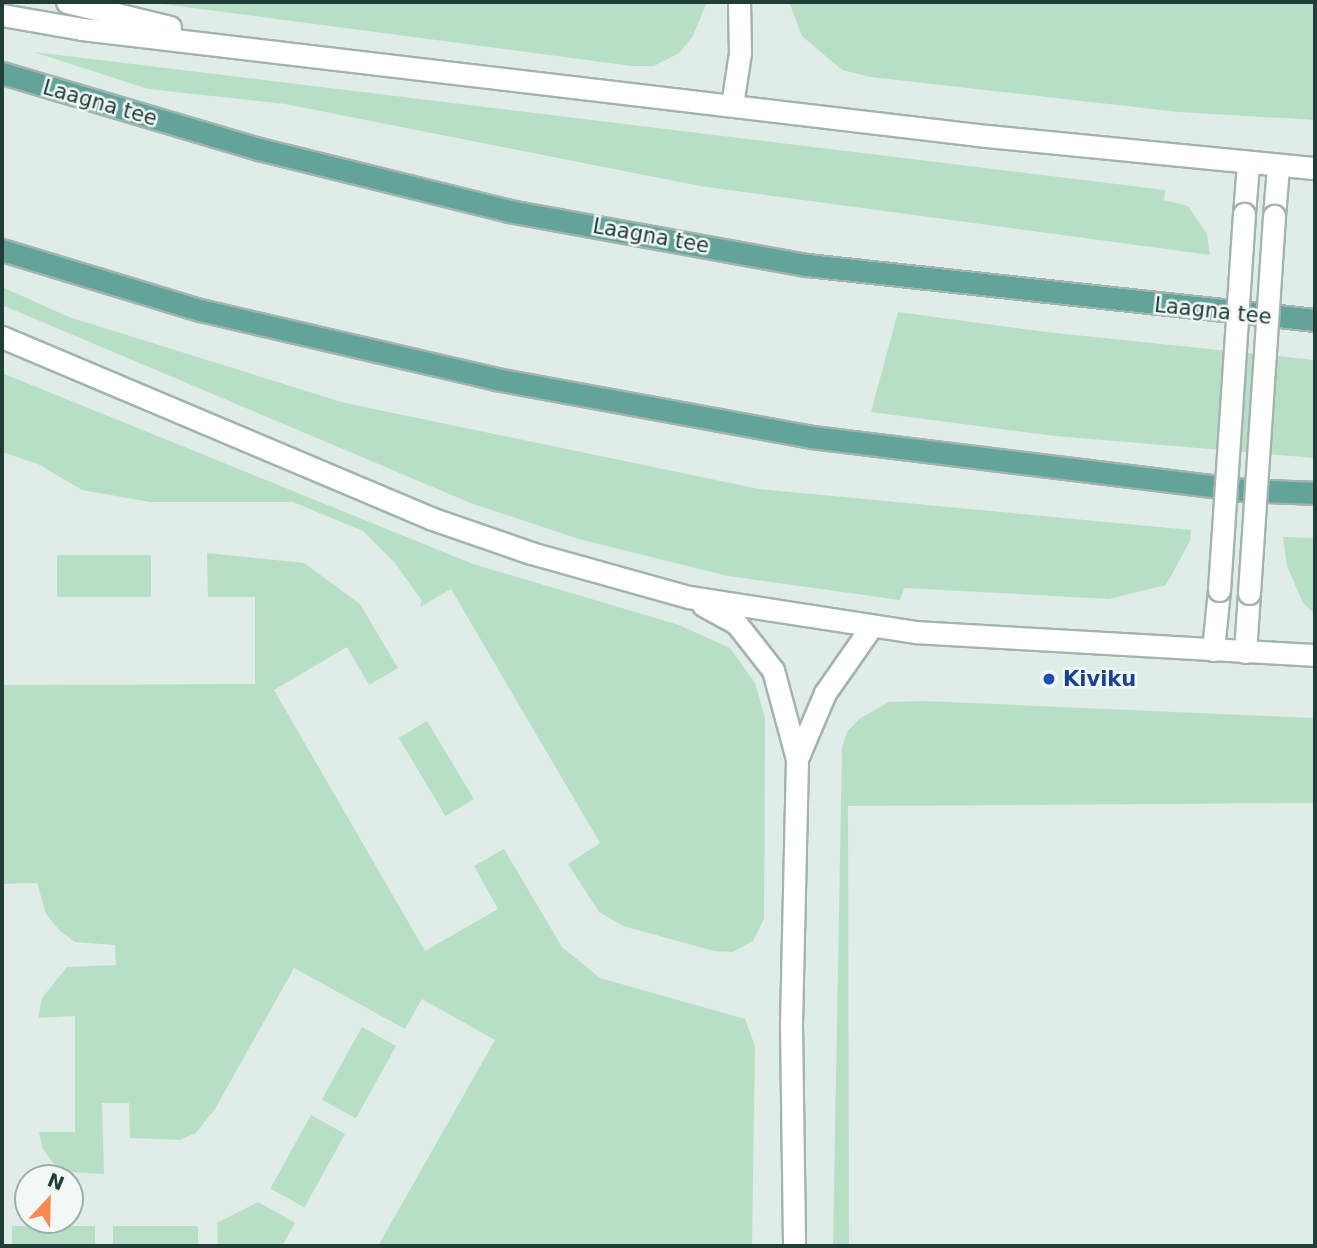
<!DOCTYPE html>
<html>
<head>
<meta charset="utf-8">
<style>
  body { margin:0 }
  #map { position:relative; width:1317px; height:1248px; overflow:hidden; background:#e0ece8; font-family:"DejaVu Sans",sans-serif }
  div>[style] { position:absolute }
  .green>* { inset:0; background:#b7dfc5; transform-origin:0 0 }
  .roads { filter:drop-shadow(2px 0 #a3b4b0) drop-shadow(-2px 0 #a3b4b0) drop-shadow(0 2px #a3b4b0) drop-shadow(0 -2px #a3b4b0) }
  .minor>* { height:21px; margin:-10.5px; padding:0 10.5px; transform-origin:10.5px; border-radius:10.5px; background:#fff }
  .tertiary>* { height:21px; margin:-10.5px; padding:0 10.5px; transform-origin:10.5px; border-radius:10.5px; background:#fff }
  .primary>* { height:21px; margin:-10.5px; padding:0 10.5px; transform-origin:10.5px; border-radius:10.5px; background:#62a499 }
  .bridges { filter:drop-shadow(2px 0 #a3b4b0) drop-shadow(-2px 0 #a3b4b0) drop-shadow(0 2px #a3b4b0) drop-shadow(0 -2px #a3b4b0) }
  .tertiary-bridge>* { height:21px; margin:-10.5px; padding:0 10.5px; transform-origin:10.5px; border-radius:10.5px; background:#fff }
  .dots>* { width:19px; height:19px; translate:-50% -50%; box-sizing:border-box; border:4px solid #f1f8f5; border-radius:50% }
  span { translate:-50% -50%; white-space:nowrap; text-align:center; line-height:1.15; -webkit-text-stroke:5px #f1f8f5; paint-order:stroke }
  .street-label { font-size:21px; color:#203d38 }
  .transit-label { font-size:21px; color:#164399; font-weight:700 }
  .left { translate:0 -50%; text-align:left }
  .frame { position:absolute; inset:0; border:4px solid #203d38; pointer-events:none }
  .north { position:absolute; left:14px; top:1164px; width:70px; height:70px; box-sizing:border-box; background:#f1f8f5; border:2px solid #9dada9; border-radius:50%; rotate:22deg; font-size:19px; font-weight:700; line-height:28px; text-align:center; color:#203d38 }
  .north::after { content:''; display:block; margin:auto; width:24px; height:32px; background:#fa8850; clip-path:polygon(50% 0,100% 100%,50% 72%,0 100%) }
</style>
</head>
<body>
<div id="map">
  <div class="green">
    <i style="clip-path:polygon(148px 2px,707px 2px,693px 36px,679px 53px,654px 66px,632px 66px)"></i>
    <i style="clip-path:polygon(789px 2px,1315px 2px,1315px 120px,1179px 112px,871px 77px,842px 70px,802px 36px)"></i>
    <i style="clip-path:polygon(34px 52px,1165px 190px,1164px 200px,1188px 206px,1207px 234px,1210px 255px,700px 186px,285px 104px,148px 89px)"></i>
    <i style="clip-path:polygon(2px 287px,69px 317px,345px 403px,759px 489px,1191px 530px,1190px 541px,1166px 585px,1109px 599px,904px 588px,900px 600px,728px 576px,579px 539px,473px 504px,2px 305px)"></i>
    <i style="clip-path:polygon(898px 312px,1046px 332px,1315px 360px,1315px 458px,1055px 436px,871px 412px)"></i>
    <i style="clip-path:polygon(2px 373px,473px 564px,679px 625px,730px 648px,755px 683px,765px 718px,764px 919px,753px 941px,733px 952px,714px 951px,623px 926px,599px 912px,568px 864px,600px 843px,451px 589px,420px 607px,422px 601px,395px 563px,363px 531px,293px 502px,150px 502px,82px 490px,38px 464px,2px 452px)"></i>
    <i style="clip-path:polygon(1283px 537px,1315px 538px,1315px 614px,1303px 603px,1287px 566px)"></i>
    <i style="clip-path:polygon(207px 553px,304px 563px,360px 604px,398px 668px,369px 685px,347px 647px,274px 690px,425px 951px,498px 909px,474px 866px,504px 849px,562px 947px,600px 978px,745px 1019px,755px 1046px,752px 1246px,378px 1246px,495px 1040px,422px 999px,405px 1029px,294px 968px,215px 1109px,196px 1133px,180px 1140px,130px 1138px,129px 1103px,102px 1103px,104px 1174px,72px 1172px,53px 1163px,43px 1149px,39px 1132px,75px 1132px,75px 1016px,38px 1018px,42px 998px,67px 967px,116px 965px,115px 945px,75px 942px,60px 931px,46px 914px,37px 883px,2px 884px,2px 685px,255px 684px,255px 597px,208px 597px)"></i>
    <i style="left:57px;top:555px;width:94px;height:42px"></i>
    <i style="clip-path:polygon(925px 701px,1315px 718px,1315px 803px,848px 806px,849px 1246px,833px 1246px,842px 747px,847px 732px,859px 719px,889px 702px)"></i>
    <i style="left:427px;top:721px;width:91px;height:33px;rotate:59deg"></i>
    <i style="left:362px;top:1027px;width:39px;height:83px;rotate:29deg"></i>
    <i style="left:311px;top:1115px;width:39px;height:84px;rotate:29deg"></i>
    <i style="clip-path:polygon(258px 1202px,295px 1223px,282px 1246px,218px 1246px,217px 1223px)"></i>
    <i style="left:12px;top:1226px;width:83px;height:20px"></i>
    <i style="left:113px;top:1226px;width:85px;height:20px"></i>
  </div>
  <div class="roads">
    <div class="minor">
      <i style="left:732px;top:105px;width:53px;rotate:-81.3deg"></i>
      <i style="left:740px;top:53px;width:51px;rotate:-91.1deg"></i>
    </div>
    <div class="tertiary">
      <i style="left:67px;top:2px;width:106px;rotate:13.6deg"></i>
      <i style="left:2px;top:15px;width:81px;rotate:9.9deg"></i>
      <i style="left:82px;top:29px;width:901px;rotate:6.75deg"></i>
      <i style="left:977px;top:135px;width:340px;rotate:5.6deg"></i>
      <i style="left:1244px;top:214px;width:50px;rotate:-85.4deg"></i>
      <i style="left:1274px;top:216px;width:49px;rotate:-85.3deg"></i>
      <i style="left:2px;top:337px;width:465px;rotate:22.9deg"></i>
      <i style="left:430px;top:518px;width:107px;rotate:19.1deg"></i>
      <i style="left:531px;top:553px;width:164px;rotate:15.6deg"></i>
      <i style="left:689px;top:597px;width:230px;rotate:8.8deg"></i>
      <i style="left:916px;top:632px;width:400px;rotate:3.3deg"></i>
      <i style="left:703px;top:605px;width:38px;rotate:29deg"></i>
      <i style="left:736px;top:623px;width:60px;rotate:51.8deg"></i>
      <i style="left:773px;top:670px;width:92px;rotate:74.9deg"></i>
      <i style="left:797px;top:759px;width:267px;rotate:91.3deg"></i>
      <i style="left:791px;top:1026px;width:220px;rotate:89.2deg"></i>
      <i style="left:1213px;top:650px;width:60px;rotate:-84.3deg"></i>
      <i style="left:1245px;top:652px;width:59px;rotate:-86.1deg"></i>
      <i style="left:797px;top:759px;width:72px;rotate:-67deg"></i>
      <i style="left:825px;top:693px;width:80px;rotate:-55.1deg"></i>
    </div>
    <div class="primary">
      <i style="left:2px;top:73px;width:268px;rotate:16.5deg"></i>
      <i style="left:259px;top:149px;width:258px;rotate:13.9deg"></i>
      <i style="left:509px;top:211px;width:303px;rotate:10.3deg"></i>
      <i style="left:807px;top:265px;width:511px;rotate:6.18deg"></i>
      <i style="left:2px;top:250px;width:207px;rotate:16.9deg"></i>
      <i style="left:200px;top:310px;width:304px;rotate:13.1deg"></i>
      <i style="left:496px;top:379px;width:321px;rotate:10.4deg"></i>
      <i style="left:812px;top:437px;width:432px;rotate:7deg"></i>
      <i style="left:1241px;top:490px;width:74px;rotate:2.3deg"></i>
    </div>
  </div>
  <div class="bridges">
    <div class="tertiary-bridge">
      <i style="left:1219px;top:590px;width:377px;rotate:-86.2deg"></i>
      <i style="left:1249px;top:593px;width:378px;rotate:-86.2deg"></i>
    </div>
  </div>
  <div class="dots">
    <i style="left:1049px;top:679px;background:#1a4fb4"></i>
  </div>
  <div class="street-label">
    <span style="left:100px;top:103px;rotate:16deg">Laagna tee</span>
    <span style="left:651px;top:236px;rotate:10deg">Laagna tee</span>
    <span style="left:1213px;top:311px;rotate:6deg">Laagna tee</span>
  </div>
  <div class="transit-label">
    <span class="left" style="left:1063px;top:679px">Kiviku</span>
  </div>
  <div class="frame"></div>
  <div class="north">N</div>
</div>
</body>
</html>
